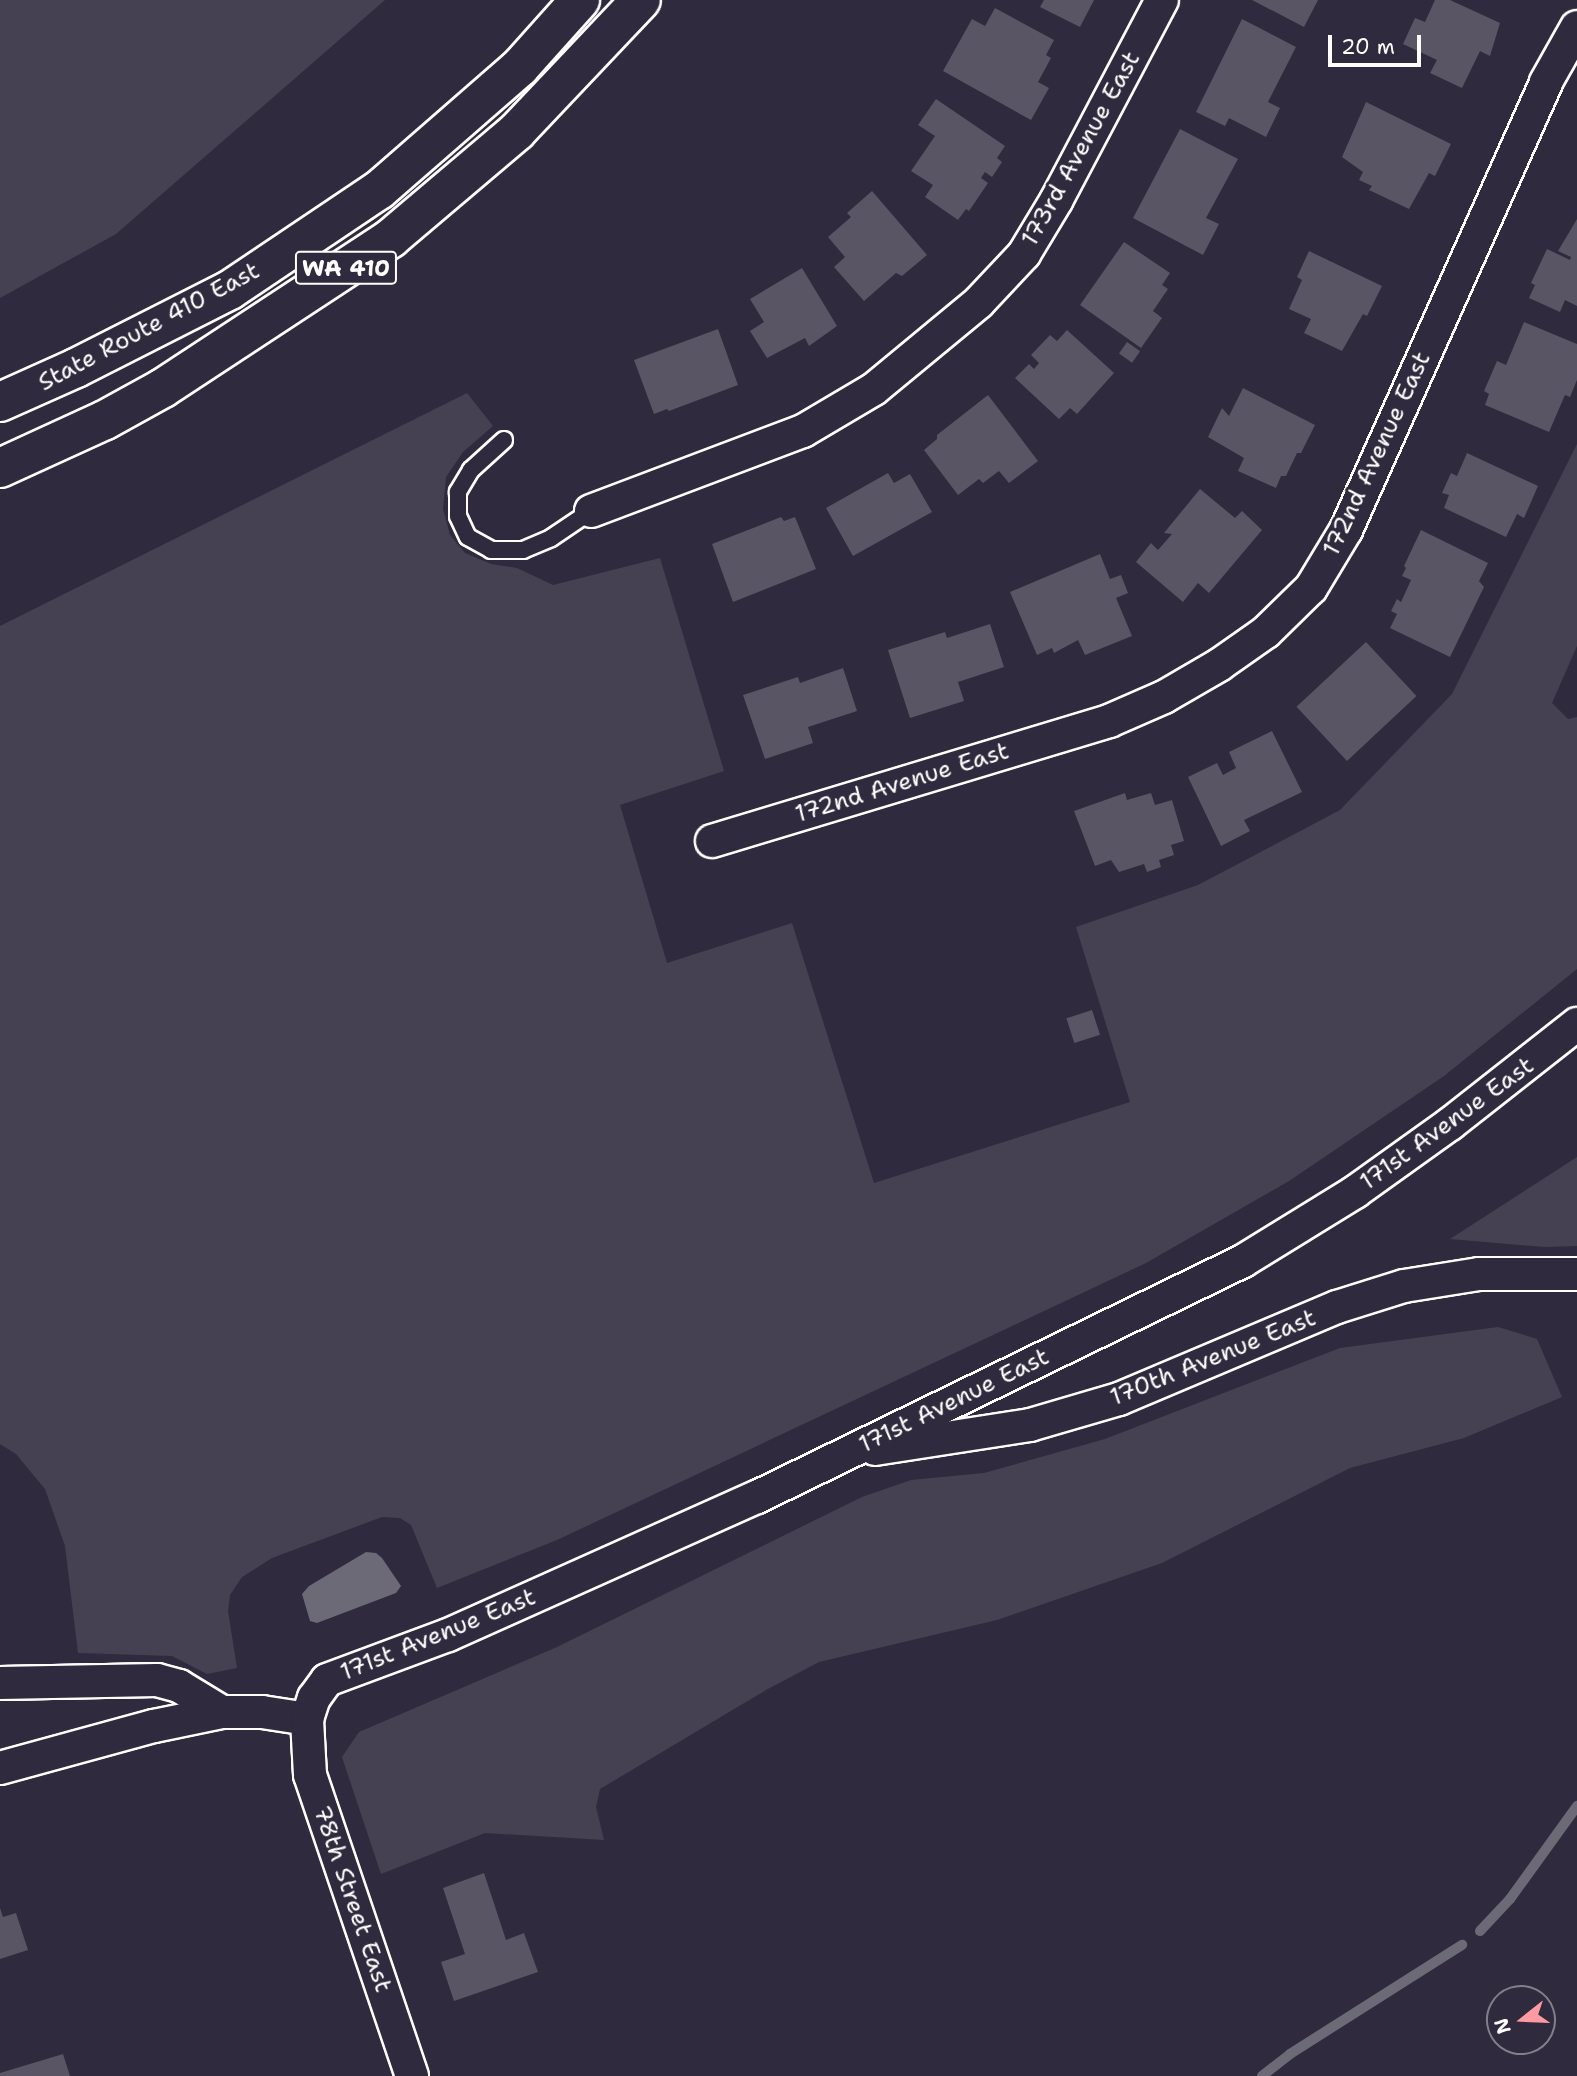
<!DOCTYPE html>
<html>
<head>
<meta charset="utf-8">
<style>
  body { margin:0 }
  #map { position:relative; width:1577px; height:2076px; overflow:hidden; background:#2f2a3d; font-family:"Shantell Sans",sans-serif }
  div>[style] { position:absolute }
  .green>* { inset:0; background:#464152 }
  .water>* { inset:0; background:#6d6a77 }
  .stream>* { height:10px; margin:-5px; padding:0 5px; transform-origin:5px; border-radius:5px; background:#6d6a77 }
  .building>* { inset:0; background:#595564; transform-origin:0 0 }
  .roads { filter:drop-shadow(2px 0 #fff) drop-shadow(-2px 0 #fff) drop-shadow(0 2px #fff) drop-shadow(0 -2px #fff) }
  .service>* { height:16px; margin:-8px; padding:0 8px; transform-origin:8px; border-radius:8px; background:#2f2a3d }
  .minor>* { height:32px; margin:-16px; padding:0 16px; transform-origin:16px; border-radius:16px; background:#2f2a3d }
  .trunk>* { height:38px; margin:-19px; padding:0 19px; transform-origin:19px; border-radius:19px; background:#2f2a3d }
  span { translate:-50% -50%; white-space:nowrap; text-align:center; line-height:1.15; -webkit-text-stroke:6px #2f2a3d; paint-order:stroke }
  .shield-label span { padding:2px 5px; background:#2f2a3d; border:2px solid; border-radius:5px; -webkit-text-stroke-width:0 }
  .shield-label { font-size:23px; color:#fff; font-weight:700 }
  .street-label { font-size:24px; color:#fff }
  .north { position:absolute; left:1486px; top:1985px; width:70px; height:70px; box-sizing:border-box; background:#2f2a3d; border:2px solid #827f8b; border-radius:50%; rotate:252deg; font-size:19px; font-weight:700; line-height:28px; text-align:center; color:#fff }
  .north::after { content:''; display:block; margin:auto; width:24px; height:32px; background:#ff9aa2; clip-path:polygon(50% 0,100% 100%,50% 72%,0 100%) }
  .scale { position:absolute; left:1328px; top:35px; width:93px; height:32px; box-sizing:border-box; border:4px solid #fff; border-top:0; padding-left:9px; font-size:21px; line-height:24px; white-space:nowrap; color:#fff; -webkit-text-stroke:5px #2f2a3d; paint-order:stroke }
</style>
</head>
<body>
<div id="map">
  <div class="green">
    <i style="clip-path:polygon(0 0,385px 0,116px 234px,0 298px)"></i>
    <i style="clip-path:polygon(467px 393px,493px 426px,463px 452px,446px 477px,443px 509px,450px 535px,465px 553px,491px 564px,517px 568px,553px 585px,660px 558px,724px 771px,620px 805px,667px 963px,792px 923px,874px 1183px,1130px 1102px,1076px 927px,1198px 885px,1340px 810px,1452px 694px,1577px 444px,1577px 646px,1552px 703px,1568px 719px,1577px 717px,1577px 969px,1444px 1076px,1289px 1181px,1146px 1263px,557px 1540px,437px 1588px,411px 1525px,400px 1518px,382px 1517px,272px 1558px,242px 1577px,230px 1595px,228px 1611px,237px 1668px,207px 1674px,172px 1656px,78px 1653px,65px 1546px,45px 1489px,16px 1454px,0 1444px,0 626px)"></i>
    <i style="clip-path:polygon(1577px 1157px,1577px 1246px,1545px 1247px,1450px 1239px)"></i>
    <i style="clip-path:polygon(1498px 1327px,1537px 1339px,1562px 1397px,1464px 1438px,1350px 1468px,1162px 1563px,997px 1620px,819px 1662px,766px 1690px,600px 1789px,596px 1807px,604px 1840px,485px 1833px,381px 1874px,342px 1757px,359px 1732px,557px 1647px,862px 1497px,911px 1480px,984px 1473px,1105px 1439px,1340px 1348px)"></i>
  </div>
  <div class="water">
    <i style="clip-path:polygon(366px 1552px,376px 1553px,382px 1558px,401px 1586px,396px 1593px,317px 1623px,310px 1621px,302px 1594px,309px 1586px)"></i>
  </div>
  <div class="stream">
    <i style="left:1480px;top:1931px;width:44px;rotate:-46.8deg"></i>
    <i style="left:1510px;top:1899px;width:115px;rotate:-54.2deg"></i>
    <i style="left:1262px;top:2076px;width:36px;rotate:-38deg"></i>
    <i style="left:1290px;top:2054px;width:204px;rotate:-32.4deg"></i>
  </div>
  <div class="building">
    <i style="clip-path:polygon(1044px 0,1094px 0,1080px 27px,1040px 7px)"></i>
    <i style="clip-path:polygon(1252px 0,1318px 0,1304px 27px)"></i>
    <i style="clip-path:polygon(1435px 0,1450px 0,1500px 23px,1490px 56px,1480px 51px,1462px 88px,1430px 73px,1437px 60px,1403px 44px,1415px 18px,1425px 22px)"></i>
    <i style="clip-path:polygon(995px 8px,1054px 40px,1046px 55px,1051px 58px,1038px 82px,1049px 88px,1031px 120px,943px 71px,972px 19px,985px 26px)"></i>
    <i style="clip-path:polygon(1242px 19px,1296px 47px,1268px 102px,1280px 108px,1266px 137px,1229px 118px,1225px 126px,1196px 112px)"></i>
    <i style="clip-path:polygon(936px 99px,1005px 146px,997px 158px,1002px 162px,992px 177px,985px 172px,981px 178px,988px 183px,969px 211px,966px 209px,958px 220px,925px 197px,933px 185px,911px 171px,935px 136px,918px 125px)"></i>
    <i style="clip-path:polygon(1366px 102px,1451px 144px,1435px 176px,1429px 173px,1409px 209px,1369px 190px,1372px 186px,1359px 180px,1363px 172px,1342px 157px)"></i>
    <i style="clip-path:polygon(1180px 129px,1238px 159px,1206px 218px,1219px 224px,1203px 255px,1133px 218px)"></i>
    <i style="clip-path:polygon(872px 191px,927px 255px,902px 276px,896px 273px,864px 301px,834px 267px,845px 257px,828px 237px,851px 217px,847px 213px)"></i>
    <i style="clip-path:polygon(1577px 219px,1577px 306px,1565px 300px,1560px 312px,1529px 298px,1535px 285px,1531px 283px,1547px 249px,1570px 260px,1571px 257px,1558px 251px)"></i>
    <i style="clip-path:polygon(1124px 242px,1170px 273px,1162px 285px,1168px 289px,1153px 311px,1162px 318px,1141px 348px,1080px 305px)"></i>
    <i style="clip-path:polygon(1309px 251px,1382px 286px,1367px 316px,1363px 314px,1342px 351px,1304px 333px,1311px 319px,1289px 309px,1302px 280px,1297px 277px)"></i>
    <i style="clip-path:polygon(802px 268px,837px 326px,809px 346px,805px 338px,767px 358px,750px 331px,764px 322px,750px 299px)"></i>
    <i style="clip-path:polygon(1524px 322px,1577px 344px,1577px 380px,1570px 397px,1565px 395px,1549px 432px,1485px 405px,1489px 394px,1484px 391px,1497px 361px,1506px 365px)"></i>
    <i style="clip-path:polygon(718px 329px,738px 385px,669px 411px,667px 409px,654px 414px,634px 360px)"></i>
    <i style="clip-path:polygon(1067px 330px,1114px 373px,1077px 414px,1070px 408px,1059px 419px,1015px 378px,1029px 364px,1034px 369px,1039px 363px,1031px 355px,1050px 335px,1057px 341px)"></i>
    <i style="left:1127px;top:342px;width:16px;height:14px;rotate:35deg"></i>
    <i style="clip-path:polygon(1243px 388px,1315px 425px,1301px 453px,1297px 453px,1286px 476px,1281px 476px,1276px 488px,1238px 471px,1244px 458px,1208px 437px,1222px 408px,1229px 416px)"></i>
    <i style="clip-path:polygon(988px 395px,1038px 461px,1009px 483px,999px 471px,983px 483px,979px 479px,958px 495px,924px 450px,937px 439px,937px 435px)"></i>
    <i style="clip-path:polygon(1467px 453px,1538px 486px,1524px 518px,1517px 514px,1506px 537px,1444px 508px,1449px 495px,1442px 493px,1451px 473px,1457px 476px)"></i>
    <i style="clip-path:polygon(888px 473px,894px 483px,910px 474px,932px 512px,853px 556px,826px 508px)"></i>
    <i style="clip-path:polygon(1200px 489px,1235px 518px,1242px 511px,1262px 530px,1209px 593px,1198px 583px,1183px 602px,1136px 562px,1151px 543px,1158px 550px,1172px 534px,1164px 533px)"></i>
    <i style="clip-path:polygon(781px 517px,784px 521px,795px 517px,816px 569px,733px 602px,712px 544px)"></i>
    <i style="clip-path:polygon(1421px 530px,1488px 563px,1479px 581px,1484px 587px,1450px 657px,1390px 628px,1397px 614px,1391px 611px,1397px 599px,1401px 602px,1411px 580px,1402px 576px,1406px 568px,1404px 566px)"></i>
    <i style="clip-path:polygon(1100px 554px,1110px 579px,1121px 575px,1128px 593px,1116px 598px,1132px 636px,1085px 655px,1078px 640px,1054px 653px,1052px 648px,1037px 655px,1010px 592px)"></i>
    <i style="clip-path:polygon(990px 624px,1004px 667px,958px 682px,964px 701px,910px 718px,888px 650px,945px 632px,947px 638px)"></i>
    <i style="left:1366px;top:642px;width:74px;height:95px;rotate:47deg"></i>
    <i style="clip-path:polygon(843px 668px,857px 711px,808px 727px,813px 743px,765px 759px,743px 695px,798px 677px,800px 683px)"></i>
    <i style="clip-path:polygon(1272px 731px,1302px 792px,1244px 820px,1250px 831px,1221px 846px,1188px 777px,1217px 763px,1223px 775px,1236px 768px,1229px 752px)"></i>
    <i style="clip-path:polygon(1125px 793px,1127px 800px,1151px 793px,1155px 805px,1172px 800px,1184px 841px,1171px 845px,1174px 855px,1159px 860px,1161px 867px,1147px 872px,1144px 864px,1119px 872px,1111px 860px,1095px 866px,1074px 811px)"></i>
    <i style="left:1092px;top:1010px;width:26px;height:27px;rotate:72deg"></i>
    <i style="clip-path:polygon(484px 1873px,506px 1940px,524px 1933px,538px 1972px,454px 2001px,441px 1962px,465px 1954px,443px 1888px)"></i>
    <i style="clip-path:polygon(0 1908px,3px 1917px,16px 1913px,28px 1950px,0 1959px)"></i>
    <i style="clip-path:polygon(63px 2054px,70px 2076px,0 2076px,0 2073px)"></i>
  </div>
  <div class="roads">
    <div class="service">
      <i style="left:504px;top:440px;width:45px;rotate:137.7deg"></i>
      <i style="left:471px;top:470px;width:26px;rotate:121deg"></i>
      <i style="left:458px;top:492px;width:24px;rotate:90deg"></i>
      <i style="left:458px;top:516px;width:23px;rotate:65deg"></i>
      <i style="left:468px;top:537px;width:26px;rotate:29deg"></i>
      <i style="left:491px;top:550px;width:32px"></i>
      <i style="left:523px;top:550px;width:30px;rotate:-23deg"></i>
      <i style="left:551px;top:538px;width:48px;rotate:-34deg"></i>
    </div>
    <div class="minor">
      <i style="left:591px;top:511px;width:227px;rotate:-20.7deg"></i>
      <i style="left:803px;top:431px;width:82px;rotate:-30.6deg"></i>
      <i style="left:874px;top:389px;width:136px;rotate:-39.6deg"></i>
      <i style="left:979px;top:302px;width:66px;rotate:-46.8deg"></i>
      <i style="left:1024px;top:254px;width:64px;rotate:-59deg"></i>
      <i style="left:1057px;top:199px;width:225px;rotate:-62.2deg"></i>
      <i style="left:712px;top:841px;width:415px;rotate:-16.8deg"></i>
      <i style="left:1109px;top:721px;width:60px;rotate:-23.6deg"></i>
      <i style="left:1164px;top:697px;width:64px;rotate:-30.2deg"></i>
      <i style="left:1219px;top:665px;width:57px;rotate:-35.1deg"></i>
      <i style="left:1266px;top:632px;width:63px;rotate:-44.4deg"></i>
      <i style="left:1311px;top:588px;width:68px;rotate:-58.9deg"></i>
      <i style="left:1346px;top:530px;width:491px;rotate:-65.9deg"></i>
      <i style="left:1546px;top:82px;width:63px;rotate:-60.6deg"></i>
      <i style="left:875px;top:1449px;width:157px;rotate:-8.8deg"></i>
      <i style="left:1030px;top:1425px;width:93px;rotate:-16.3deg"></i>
      <i style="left:1119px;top:1399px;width:237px;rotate:-22.9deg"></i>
      <i style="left:1337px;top:1307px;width:70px;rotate:-17.4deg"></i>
      <i style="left:1404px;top:1286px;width:76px;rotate:-9.1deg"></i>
      <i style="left:1479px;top:1274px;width:98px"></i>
      <i style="left:0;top:1683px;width:157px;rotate:-1.1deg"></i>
      <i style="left:157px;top:1680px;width:23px;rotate:15deg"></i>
      <i style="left:179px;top:1686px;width:50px;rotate:31.2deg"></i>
      <i style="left:0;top:1768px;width:160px;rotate:-15.3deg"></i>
      <i style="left:154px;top:1726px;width:69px;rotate:-11.6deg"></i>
      <i style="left:222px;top:1712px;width:40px"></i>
      <i style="left:262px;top:1712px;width:46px;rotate:8.8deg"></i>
      <i style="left:412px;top:2076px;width:318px;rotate:-108.7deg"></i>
      <i style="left:310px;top:1775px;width:56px;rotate:-93.1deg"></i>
      <i style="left:307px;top:1719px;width:22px;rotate:-72deg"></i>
      <i style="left:314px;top:1698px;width:22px;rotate:-54deg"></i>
      <i style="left:327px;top:1680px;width:129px;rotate:-20.4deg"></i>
      <i style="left:448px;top:1635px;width:338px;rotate:-24.1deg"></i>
      <i style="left:757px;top:1497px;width:540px;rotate:-25.9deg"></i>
      <i style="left:1243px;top:1261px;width:132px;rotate:-31.6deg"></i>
      <i style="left:1355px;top:1192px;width:117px;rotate:-35.6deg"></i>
      <i style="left:1450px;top:1124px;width:162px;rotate:-38.2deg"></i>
    </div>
    <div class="trunk">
      <i style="left:0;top:402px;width:83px;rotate:-24.1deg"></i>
      <i style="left:76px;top:368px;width:173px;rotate:-26.9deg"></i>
      <i style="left:230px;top:290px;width:179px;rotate:-33.9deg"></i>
      <i style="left:379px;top:190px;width:187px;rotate:-41.1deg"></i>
      <i style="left:520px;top:67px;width:90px;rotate:-48.2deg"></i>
      <i style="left:0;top:468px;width:115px;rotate:-24.6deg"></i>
      <i style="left:105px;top:420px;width:66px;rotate:-28.9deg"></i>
      <i style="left:163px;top:388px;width:273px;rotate:-33.3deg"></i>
      <i style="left:391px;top:238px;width:165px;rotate:-40.3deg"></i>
      <i style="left:517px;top:131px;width:180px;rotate:-46.6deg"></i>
    </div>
  </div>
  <div class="shield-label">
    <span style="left:346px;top:268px">WA 410</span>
  </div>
  <div class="street-label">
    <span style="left:1081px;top:149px;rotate:-61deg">173rd Avenue East</span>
    <span style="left:149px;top:327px;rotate:-28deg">State Route 410 East</span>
    <span style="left:1377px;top:454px;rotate:-65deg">172nd Avenue East</span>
    <span style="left:902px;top:783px;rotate:-17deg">172nd Avenue East</span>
    <span style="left:1447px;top:1124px;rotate:-36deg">171st Avenue East</span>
    <span style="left:1213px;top:1358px;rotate:-22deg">170th Avenue East</span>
    <span style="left:954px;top:1401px;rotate:-26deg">171st Avenue East</span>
    <span style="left:438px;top:1635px;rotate:-22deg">171st Avenue East</span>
    <span style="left:352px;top:1899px;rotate:71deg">78th Street East</span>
  </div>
  <div class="north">N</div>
  <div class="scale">20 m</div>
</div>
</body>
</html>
